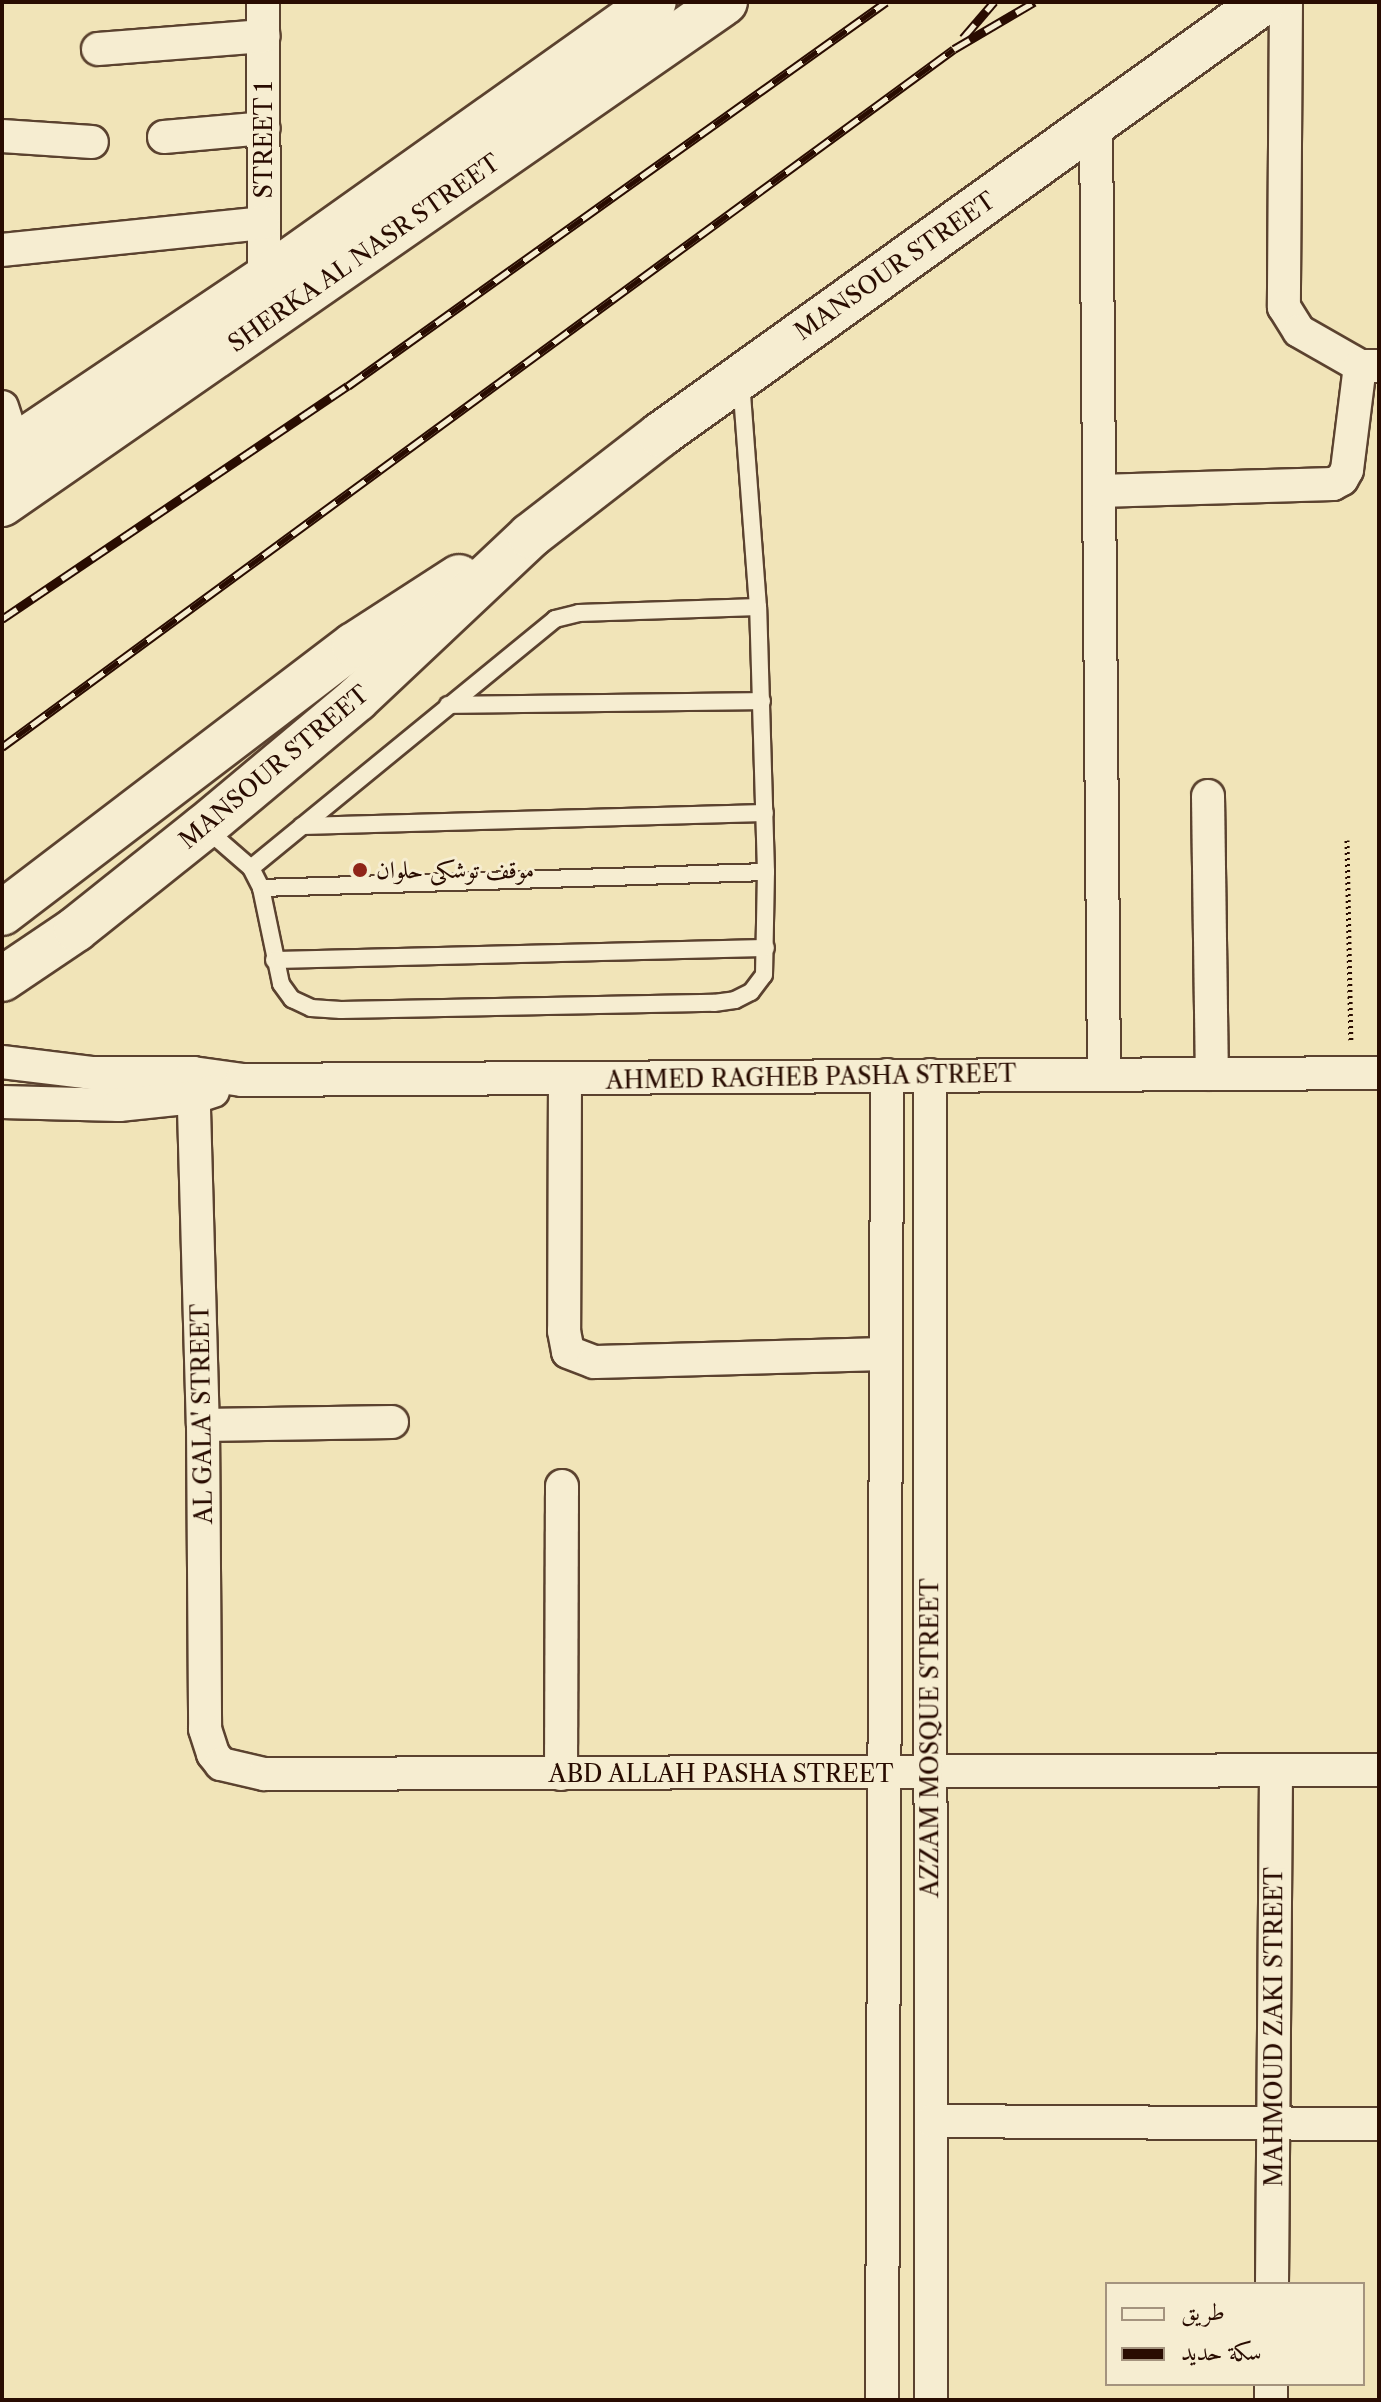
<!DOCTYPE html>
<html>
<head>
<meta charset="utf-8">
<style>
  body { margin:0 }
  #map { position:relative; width:1381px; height:2402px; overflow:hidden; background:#f1e4b8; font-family:"Libre Caslon Text",Amiri,serif }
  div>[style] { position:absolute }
  .path>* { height:5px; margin-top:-2.5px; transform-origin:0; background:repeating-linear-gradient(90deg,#290c01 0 2px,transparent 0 6px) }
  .roads { filter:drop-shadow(2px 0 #5b422f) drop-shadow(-2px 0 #5b422f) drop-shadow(0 2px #5b422f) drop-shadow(0 -2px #5b422f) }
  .lane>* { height:16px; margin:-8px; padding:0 8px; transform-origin:8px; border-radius:8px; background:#f6edd1 }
  .street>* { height:32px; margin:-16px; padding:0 16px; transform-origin:16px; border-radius:16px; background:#f6edd1 }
  .secondary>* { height:44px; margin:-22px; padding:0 22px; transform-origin:22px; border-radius:22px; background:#f6edd1 }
  .rail>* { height:9px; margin-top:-4.5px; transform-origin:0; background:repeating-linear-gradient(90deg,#f6edd1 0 18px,#290c01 0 36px); box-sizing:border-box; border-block:2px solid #290c01 }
  .dots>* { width:22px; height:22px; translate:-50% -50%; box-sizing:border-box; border:4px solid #f6edd1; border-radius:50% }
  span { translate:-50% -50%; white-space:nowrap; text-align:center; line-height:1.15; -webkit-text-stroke:6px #f6edd1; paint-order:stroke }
  .street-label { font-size:24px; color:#290c01 }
  .poi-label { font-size:24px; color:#290c01 }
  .left { translate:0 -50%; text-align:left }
  .frame { position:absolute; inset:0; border:4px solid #290c01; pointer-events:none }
  .legend { position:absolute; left:1105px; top:2282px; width:260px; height:104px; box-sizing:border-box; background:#f6edd1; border:2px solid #a4937e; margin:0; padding:10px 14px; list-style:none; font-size:24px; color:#290c01 }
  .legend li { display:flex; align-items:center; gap:16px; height:40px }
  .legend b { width:40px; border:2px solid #a4937e }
</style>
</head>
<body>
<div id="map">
  <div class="path">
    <i style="left:1347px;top:840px;width:200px;rotate:88.9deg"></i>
  </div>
  <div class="roads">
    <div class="lane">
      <i style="left:448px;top:705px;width:314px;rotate:-0.7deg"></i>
      <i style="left:302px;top:826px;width:463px;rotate:-1.6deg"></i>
      <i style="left:205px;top:828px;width:61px;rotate:41deg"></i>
      <i style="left:251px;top:868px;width:22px;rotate:63deg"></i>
      <i style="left:261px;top:888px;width:98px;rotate:78.2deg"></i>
      <i style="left:281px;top:984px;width:19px;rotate:54deg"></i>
      <i style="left:292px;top:999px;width:21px;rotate:25deg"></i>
      <i style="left:311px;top:1008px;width:30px;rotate:4deg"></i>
      <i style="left:341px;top:1010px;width:373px;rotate:-1.1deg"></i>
      <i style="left:714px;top:1003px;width:21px;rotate:-8deg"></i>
      <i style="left:735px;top:1000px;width:18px;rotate:-27deg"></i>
      <i style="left:751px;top:992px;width:21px;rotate:-53deg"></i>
      <i style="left:764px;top:975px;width:103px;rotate:-88.9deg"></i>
      <i style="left:766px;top:872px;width:265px;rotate:-91.7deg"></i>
      <i style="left:758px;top:607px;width:225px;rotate:-94.3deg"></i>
      <i style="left:251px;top:868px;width:393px;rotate:-39.3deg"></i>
      <i style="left:555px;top:619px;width:25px;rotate:-14deg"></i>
      <i style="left:579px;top:613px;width:179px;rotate:-1.9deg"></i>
      <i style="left:261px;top:888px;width:505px;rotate:-1.81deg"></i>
      <i style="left:274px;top:960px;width:492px;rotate:-1.4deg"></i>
    </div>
    <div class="street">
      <i style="left:263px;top:2px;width:277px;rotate:89.8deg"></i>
      <i style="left:1286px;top:2px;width:305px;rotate:90.4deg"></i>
      <i style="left:1284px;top:307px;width:28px;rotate:58deg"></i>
      <i style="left:1299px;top:331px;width:70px;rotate:29.8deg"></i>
      <i style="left:98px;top:49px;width:166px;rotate:-4.5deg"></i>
      <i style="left:1096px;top:122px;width:952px;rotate:89.52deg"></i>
      <i style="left:2px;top:136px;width:90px;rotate:3.8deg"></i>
      <i style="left:164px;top:137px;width:100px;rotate:-5.1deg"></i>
      <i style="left:2px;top:250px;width:263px;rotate:-5.9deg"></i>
      <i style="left:2px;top:407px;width:42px;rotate:72deg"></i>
      <i style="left:1099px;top:491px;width:234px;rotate:-1.7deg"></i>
      <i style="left:1333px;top:484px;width:10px;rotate:-29deg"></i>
      <i style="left:1342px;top:479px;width:10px;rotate:-61deg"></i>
      <i style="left:1347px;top:470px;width:105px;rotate:-82.9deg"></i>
      <i style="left:1360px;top:366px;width:19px"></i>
      <i style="left:1208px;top:796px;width:278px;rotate:89.2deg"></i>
      <i style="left:2px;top:1062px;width:92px;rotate:6.9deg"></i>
      <i style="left:93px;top:1073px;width:100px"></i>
      <i style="left:193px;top:1073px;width:49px;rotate:8.1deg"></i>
      <i style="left:242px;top:1080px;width:1137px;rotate:-0.35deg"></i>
      <i style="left:193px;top:1073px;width:352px;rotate:88.4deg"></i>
      <i style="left:203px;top:1425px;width:304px;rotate:89.6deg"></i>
      <i style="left:205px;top:1729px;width:26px;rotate:72deg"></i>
      <i style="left:213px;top:1754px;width:13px;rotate:51deg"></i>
      <i style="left:221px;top:1764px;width:44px;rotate:13.1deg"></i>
      <i style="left:264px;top:1774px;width:1115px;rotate:-0.21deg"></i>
      <i style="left:930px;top:1075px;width:1325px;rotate:89.96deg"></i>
      <i style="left:565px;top:1079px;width:252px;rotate:90.2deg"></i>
      <i style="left:564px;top:1331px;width:21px;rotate:79deg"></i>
      <i style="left:568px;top:1352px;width:28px;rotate:21deg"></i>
      <i style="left:594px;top:1362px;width:292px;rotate:-1.6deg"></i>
      <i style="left:2px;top:1102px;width:117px;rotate:1.5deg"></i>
      <i style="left:119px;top:1105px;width:76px;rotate:-6deg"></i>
      <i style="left:195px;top:1097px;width:19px;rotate:-18deg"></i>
      <i style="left:203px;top:1425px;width:189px;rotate:-0.9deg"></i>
      <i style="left:561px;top:1774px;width:288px;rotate:-89.8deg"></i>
      <i style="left:932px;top:2121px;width:447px;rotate:0.4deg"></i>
      <i style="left:1272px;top:2284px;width:513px;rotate:-89.55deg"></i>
      <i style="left:882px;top:2400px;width:1325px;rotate:-89.78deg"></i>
      <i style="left:1271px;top:2400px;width:16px;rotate:-90deg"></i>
    </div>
    <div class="secondary">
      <i style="left:2px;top:455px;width:316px;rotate:-33.9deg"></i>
      <i style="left:264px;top:279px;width:478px;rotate:-35.4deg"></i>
      <i style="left:2px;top:504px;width:880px;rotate:-34.77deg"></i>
      <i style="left:2px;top:913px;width:442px;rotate:-37.3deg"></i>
      <i style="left:354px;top:645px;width:125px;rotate:-32.9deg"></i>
      <i style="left:2px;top:979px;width:89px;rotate:-34deg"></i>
      <i style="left:76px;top:929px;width:164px;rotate:-38.6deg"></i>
      <i style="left:204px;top:827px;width:199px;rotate:-39.9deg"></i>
      <i style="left:357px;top:699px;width:238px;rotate:-43.3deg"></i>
      <i style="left:530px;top:536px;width:165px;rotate:-37.8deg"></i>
      <i style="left:660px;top:435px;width:743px;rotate:-35.64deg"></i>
    </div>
  </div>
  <div class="rail">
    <i style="left:963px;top:38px;width:48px;rotate:-49.3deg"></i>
    <i style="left:2px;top:619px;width:417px;rotate:-34deg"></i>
    <i style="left:348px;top:386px;width:661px;rotate:-35.52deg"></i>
    <i style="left:2px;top:747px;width:1180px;rotate:-36.25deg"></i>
    <i style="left:954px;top:49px;width:93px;rotate:-30.4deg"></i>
  </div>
  <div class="dots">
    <i style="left:360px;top:870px;background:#8f2418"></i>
  </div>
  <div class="street-label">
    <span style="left:264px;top:140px;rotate:-90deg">STREET 1</span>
    <span style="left:364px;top:253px;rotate:-35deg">SHERKA AL NASR STREET</span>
    <span style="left:895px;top:266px;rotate:-35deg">MANSOUR STREET</span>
    <span style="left:274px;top:767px;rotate:-40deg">MANSOUR STREET</span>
    <span style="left:811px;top:1077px;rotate:-1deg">AHMED RAGHEB PASHA STREET</span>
    <span style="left:202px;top:1414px;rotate:-91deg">AL GALA' STREET</span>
    <span style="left:930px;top:1738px;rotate:-90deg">AZZAM MOSQUE STREET</span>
    <span style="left:721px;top:1774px">ABD ALLAH PASHA STREET</span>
    <span style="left:1274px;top:2027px;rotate:-90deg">MAHMOUD ZAKI STREET</span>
  </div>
  <div class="poi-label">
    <span class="left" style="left:376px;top:870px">موقف توشكى حلوان</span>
  </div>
  <div class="frame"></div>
  <ul class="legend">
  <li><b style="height:10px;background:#f6edd1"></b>طريق</li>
  <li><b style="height:10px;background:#290c01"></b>سكة حديد</li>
  </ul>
</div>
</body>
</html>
